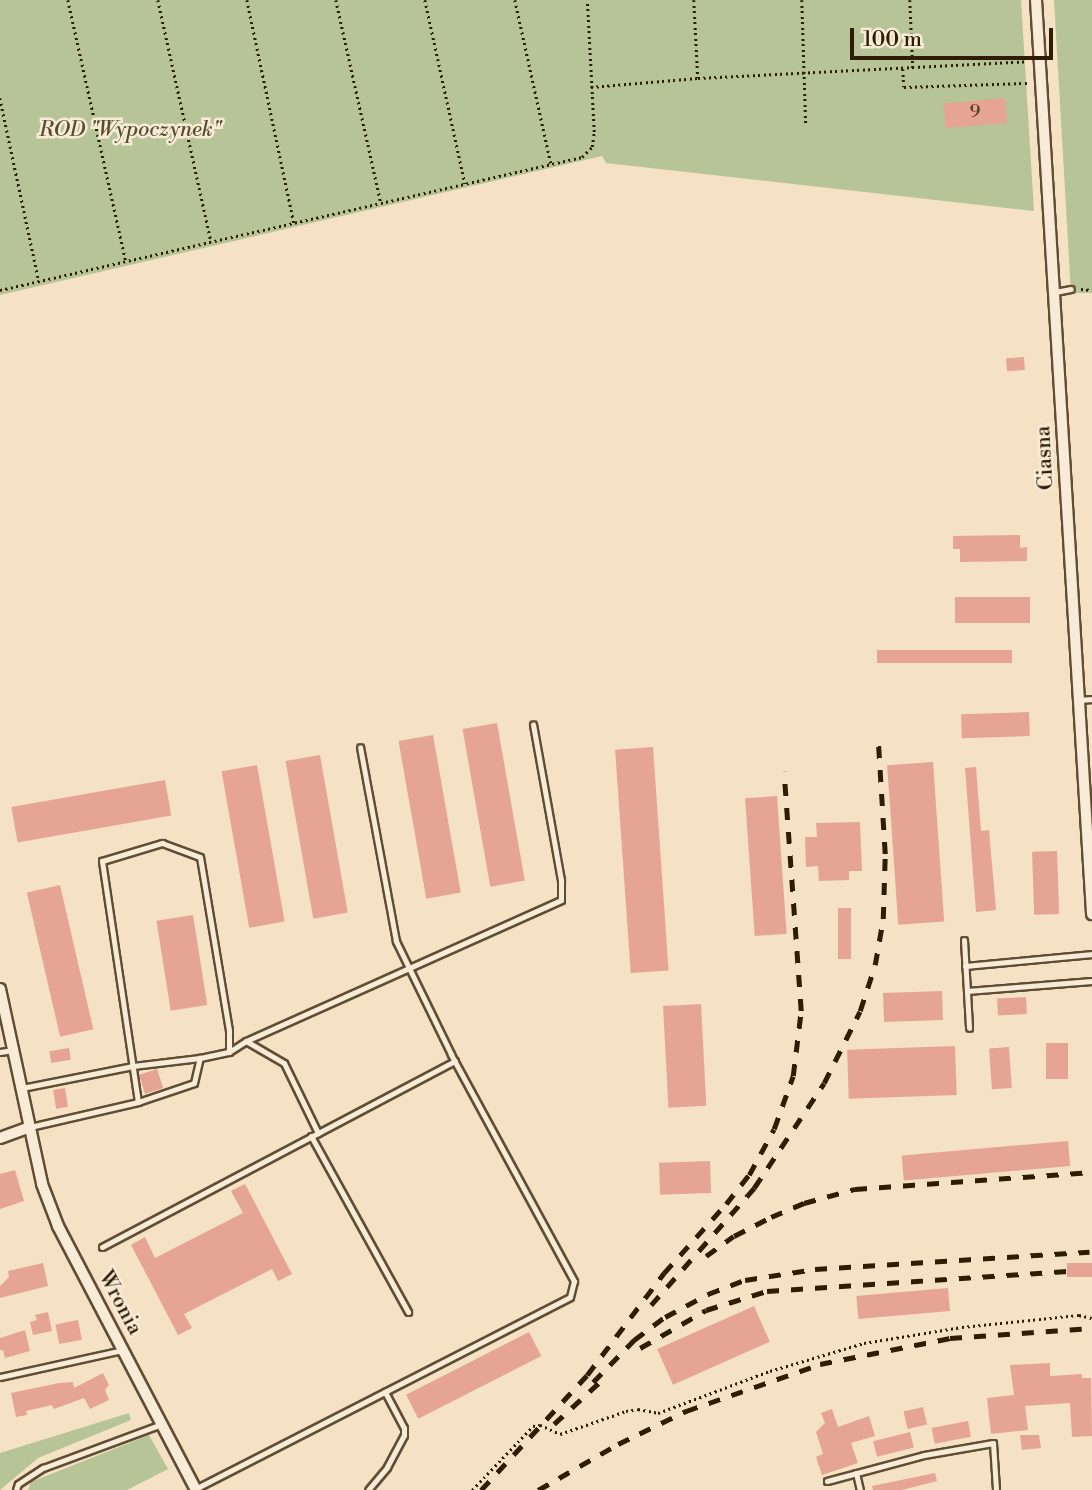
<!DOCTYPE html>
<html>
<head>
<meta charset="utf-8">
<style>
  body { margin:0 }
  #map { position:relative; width:1092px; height:1490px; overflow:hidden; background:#f5e1c3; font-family:"Libre Bodoni",serif }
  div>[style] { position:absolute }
  .green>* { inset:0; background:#b6c498 }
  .building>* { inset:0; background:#e6a594; transform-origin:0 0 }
  .path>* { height:2.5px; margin-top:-1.25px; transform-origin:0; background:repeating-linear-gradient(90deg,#2e1c03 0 2px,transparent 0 5.5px) }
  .roads { filter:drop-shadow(2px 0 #604d33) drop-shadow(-2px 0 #604d33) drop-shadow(0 2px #604d33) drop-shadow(0 -2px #604d33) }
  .lane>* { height:5px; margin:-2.5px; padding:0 2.5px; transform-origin:2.5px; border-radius:2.5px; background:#f8ecd8 }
  .street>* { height:10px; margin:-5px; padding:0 5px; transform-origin:5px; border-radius:5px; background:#f8ecd8 }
  .rail>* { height:4.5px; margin-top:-2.25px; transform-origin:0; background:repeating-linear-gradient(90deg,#2e1c03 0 12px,transparent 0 24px) }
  span { translate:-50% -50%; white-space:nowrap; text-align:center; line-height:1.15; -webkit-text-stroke:5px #f8ecd8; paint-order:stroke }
  .number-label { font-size:18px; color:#5c3e27 }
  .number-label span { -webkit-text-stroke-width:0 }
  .park-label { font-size:21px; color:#574e30; font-style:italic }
  .street-label { font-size:21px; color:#2e1c03 }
  .scale { position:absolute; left:850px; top:28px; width:203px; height:32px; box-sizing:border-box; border:4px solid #2e1c03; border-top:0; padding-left:9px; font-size:21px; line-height:24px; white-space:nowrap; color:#2e1c03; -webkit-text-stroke:5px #f8ecd8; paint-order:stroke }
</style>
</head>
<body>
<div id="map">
  <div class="green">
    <i style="clip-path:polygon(0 0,1021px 0,1034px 211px,606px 163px,602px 156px,0 295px)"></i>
    <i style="clip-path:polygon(1054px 0,1092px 0,1092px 293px,1071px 293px)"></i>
    <i style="clip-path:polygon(129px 1413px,131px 1420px,38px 1458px,0 1490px,0 1453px)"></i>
    <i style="clip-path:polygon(149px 1435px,168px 1469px,127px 1490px,28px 1490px,31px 1482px)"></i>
  </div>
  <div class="building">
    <i style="left:1005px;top:98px;width:25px;height:62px;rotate:85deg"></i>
    <i style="left:1024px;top:357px;width:13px;height:18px;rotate:86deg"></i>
    <i style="clip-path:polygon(1020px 535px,1020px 548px,1027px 547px,1027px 561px,960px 562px,960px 549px,953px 549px,953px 536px)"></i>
    <i style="left:1030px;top:597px;width:26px;height:75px;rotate:90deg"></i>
    <i style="left:1012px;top:650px;width:13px;height:135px;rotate:90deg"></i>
    <i style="left:1029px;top:712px;width:24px;height:68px;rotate:88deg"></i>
    <i style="left:497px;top:723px;width:160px;height:35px;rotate:80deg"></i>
    <i style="left:433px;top:735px;width:160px;height:35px;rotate:80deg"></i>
    <i style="left:653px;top:747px;width:224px;height:38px;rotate:86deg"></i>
    <i style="left:320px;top:755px;width:160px;height:35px;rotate:80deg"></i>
    <i style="left:933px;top:762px;width:160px;height:46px;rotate:86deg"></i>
    <i style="left:257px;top:765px;width:159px;height:36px;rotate:80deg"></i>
    <i style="clip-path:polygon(976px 767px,981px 831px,989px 830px,996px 910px,976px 912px,965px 768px)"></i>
    <i style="left:165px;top:780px;width:36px;height:156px;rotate:80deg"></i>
    <i style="left:777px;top:796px;width:138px;height:32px;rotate:86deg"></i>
    <i style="clip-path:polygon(860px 822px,862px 871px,849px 871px,849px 880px,819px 881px,818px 866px,806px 867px,805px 837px,817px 837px,816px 823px)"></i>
    <i style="left:1057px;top:851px;width:63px;height:25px;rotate:88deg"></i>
    <i style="left:60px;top:885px;width:148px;height:34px;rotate:77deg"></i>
    <i style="left:838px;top:908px;width:13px;height:51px"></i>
    <i style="left:193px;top:915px;width:91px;height:37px;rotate:81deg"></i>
    <i style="left:942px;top:991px;width:29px;height:59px;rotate:88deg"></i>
    <i style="left:1026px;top:997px;width:17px;height:29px;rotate:87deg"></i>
    <i style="left:701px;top:1004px;width:102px;height:38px;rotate:87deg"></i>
    <i style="left:1046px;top:1043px;width:22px;height:36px"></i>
    <i style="left:955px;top:1046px;width:49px;height:108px;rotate:88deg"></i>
    <i style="left:1009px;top:1047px;width:41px;height:20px;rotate:86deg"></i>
    <i style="left:69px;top:1048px;width:12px;height:20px;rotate:81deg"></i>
    <i style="left:157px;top:1069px;width:20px;height:19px;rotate:72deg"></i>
    <i style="left:65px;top:1088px;width:19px;height:12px;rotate:81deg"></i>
    <i style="left:1068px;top:1141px;width:25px;height:167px;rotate:85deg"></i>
    <i style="left:710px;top:1161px;width:32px;height:51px;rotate:88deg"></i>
    <i style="clip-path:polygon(15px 1170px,24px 1201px,0 1209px,0 1174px)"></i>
    <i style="clip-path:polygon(245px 1184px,292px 1274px,278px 1281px,272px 1269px,184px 1314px,192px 1328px,178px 1335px,131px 1245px,145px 1237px,155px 1258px,243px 1213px,231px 1191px)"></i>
    <i style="clip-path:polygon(43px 1263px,48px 1286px,0 1298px,0 1286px,9px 1277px,8px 1271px)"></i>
    <i style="left:1092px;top:1263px;width:14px;height:25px;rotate:90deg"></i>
    <i style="left:948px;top:1288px;width:23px;height:92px;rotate:85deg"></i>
    <i style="left:754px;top:1306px;width:39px;height:106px;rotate:66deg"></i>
    <i style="clip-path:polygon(48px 1312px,52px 1331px,33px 1335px,30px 1322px,37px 1320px,35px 1315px)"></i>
    <i style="left:78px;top:1320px;width:20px;height:23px;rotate:79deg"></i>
    <i style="clip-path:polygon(25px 1330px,30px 1351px,5px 1358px,3px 1350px,0 1350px,0 1338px)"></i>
    <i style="left:529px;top:1332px;width:27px;height:138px;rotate:63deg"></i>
    <i style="clip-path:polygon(1050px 1363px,1050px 1376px,1082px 1374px,1082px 1378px,1091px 1378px,1092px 1436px,1072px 1437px,1070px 1403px,1025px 1406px,1028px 1430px,991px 1434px,987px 1398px,1014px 1395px,1010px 1365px)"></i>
    <i style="clip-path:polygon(103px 1373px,109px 1385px,105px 1390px,109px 1400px,90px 1409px,84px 1398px,54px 1409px,52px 1405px,26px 1411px,27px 1415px,16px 1417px,11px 1393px,59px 1383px,73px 1382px,74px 1388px)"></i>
    <i style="left:923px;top:1407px;width:18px;height:20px;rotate:77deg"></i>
    <i style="clip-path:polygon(832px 1409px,838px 1427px,869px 1416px,875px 1436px,851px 1443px,858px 1463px,822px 1475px,816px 1457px,823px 1454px,816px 1432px,825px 1423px,821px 1413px)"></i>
    <i style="left:968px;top:1421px;width:16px;height:37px;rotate:79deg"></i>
    <i style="left:910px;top:1432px;width:16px;height:38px;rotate:76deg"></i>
    <i style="clip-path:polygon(1020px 1435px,1039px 1435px,1041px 1448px,1022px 1450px)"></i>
    <i style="clip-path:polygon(935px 1473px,937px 1481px,902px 1490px,873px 1490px,872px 1486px)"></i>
  </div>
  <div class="path">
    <i style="left:68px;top:0;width:267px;rotate:77.5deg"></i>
    <i style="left:158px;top:0;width:248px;rotate:77.6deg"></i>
    <i style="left:247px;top:0;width:228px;rotate:78.1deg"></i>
    <i style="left:336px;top:0;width:208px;rotate:77.5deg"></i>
    <i style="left:425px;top:0;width:188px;rotate:77.7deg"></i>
    <i style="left:515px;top:0;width:168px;rotate:77.6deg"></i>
    <i style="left:694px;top:0;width:78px;rotate:87.1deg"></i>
    <i style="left:802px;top:0;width:125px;rotate:88.2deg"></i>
    <i style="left:910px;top:0;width:68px;rotate:87.5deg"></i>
    <i style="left:903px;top:69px;width:18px;rotate:87deg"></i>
    <i style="left:904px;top:87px;width:123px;rotate:-1.9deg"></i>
    <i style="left:591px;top:87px;width:107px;rotate:-4.8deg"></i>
    <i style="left:698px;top:78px;width:330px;rotate:-2.9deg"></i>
    <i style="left:0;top:98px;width:187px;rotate:78deg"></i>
    <i style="left:1081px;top:289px;width:11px;rotate:5deg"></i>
    <i style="left:0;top:290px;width:597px;rotate:-12.87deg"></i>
    <i style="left:582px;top:157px;width:14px;rotate:-45deg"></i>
    <i style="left:592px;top:147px;width:15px;rotate:-82deg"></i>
    <i style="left:594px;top:132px;width:132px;rotate:-93deg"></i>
    <i style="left:472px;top:1490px;width:88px;rotate:-46.4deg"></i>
    <i style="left:533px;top:1426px;width:7px;rotate:-8deg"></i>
    <i style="left:540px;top:1425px;width:22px;rotate:24deg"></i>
    <i style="left:560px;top:1434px;width:70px;rotate:-19.2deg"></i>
    <i style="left:626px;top:1411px;width:12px;rotate:-9deg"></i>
    <i style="left:638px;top:1409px;width:20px;rotate:11deg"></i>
    <i style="left:658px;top:1413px;width:120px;rotate:-20.6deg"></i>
    <i style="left:770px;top:1371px;width:98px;rotate:-16.6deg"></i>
    <i style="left:864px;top:1343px;width:99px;rotate:-9.3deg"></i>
    <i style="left:962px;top:1327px;width:118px;rotate:-5.9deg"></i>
    <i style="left:1079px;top:1315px;width:13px;rotate:13deg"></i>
  </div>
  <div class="roads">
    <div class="lane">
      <i style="left:1055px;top:292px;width:16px;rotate:-11deg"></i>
      <i style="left:1079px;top:700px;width:13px;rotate:-4deg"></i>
      <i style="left:964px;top:940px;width:88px;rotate:86.7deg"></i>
      <i style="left:965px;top:966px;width:128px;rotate:-5.4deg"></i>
      <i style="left:967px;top:991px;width:125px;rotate:-4.6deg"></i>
      <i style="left:246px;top:1041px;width:44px;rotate:30.1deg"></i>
      <i style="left:284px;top:1063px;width:78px;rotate:64.1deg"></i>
      <i style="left:0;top:1052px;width:13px;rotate:-9deg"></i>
      <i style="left:22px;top:1088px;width:113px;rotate:-11.2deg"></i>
      <i style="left:133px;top:1066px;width:67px;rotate:-6.8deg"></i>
      <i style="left:138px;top:1102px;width:244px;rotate:-98.5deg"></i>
      <i style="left:102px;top:861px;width:63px;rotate:-16.7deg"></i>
      <i style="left:162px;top:843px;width:40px;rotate:20.2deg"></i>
      <i style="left:200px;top:857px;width:175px;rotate:80.5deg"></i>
      <i style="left:229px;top:1030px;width:22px;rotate:90deg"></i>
      <i style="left:30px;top:1127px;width:111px;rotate:-13deg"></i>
      <i style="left:138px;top:1102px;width:59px;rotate:-18.7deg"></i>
      <i style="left:194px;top:1083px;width:26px;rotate:-77deg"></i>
      <i style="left:200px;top:1058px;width:30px;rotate:-12deg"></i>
      <i style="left:229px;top:1052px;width:20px;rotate:-33deg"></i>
      <i style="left:246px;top:1041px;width:345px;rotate:-24.1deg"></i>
      <i style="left:561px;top:900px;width:20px;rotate:-90deg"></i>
      <i style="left:561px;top:880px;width:158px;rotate:-100.2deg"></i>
      <i style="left:311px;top:1136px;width:201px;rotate:61.1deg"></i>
      <i style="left:102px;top:1247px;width:399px;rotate:-27.8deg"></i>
      <i style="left:0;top:1377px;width:126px;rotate:-12.4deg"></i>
      <i style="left:856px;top:1473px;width:17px;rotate:77deg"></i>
      <i style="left:827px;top:1481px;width:100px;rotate:-15deg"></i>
      <i style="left:924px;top:1455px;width:70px;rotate:-9.9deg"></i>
      <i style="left:993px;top:1443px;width:47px;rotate:86.3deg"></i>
      <i style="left:195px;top:1489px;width:421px;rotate:-27.1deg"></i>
      <i style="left:570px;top:1297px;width:16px;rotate:-76deg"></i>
      <i style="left:574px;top:1281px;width:258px;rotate:-118.5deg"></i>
      <i style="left:451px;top:1054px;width:126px;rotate:-116deg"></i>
      <i style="left:396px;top:941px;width:197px;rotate:-100.5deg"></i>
      <i style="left:16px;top:1490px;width:6px;rotate:-72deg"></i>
      <i style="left:18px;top:1484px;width:30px;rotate:-33deg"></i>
      <i style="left:43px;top:1468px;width:127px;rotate:-20.3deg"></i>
      <i style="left:368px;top:1490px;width:30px;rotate:-50deg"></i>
      <i style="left:387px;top:1467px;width:36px;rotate:-62deg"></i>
      <i style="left:404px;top:1435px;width:7px;rotate:-90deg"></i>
      <i style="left:404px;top:1428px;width:41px;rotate:-117.8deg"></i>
    </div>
    <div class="street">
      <i style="left:1036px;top:0;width:916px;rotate:86.49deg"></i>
      <i style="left:0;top:989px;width:199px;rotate:77.8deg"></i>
      <i style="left:42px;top:1184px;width:45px;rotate:69.1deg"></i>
      <i style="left:58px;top:1226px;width:298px;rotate:62.4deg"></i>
      <i style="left:0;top:1138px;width:32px;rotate:-20deg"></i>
    </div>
  </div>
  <div class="rail">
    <i style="left:706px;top:1256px;width:34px;rotate:-36deg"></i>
    <i style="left:734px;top:1236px;width:42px;rotate:-27.2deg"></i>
    <i style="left:771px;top:1217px;width:36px;rotate:-23deg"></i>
    <i style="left:804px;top:1203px;width:53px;rotate:-15.4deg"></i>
    <i style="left:855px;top:1189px;width:238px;rotate:-4.1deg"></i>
    <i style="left:651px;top:1305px;width:156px;rotate:-48.6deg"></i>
    <i style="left:754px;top:1188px;width:126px;rotate:-56.3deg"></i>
    <i style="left:824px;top:1083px;width:80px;rotate:-63.4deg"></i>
    <i style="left:860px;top:1011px;width:48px;rotate:-71.9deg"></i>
    <i style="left:875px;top:965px;width:47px;rotate:-80.1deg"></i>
    <i style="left:883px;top:919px;width:65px;rotate:-88.2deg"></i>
    <i style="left:885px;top:854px;width:113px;rotate:-93.5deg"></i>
    <i style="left:640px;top:1348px;width:76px;rotate:-29.9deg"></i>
    <i style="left:706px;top:1310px;width:64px;rotate:-17.3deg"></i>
    <i style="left:767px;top:1291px;width:301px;rotate:-3.8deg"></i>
    <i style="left:593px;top:1382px;width:59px;rotate:-45.7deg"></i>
    <i style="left:634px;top:1340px;width:39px;rotate:-37deg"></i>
    <i style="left:665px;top:1317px;width:49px;rotate:-28.1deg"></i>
    <i style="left:708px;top:1294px;width:40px;rotate:-21deg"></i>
    <i style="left:745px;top:1280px;width:71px;rotate:-8.9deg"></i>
    <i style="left:815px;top:1269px;width:275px;rotate:-3.6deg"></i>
    <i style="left:554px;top:1424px;width:67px;rotate:-42.6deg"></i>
    <i style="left:481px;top:1490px;width:156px;rotate:-47.3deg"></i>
    <i style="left:587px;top:1375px;width:128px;rotate:-53deg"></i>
    <i style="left:664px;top:1273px;width:93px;rotate:-48.1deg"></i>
    <i style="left:726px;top:1204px;width:37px;rotate:-52deg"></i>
    <i style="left:749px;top:1175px;width:52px;rotate:-61.5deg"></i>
    <i style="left:774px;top:1129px;width:56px;rotate:-70.3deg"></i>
    <i style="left:793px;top:1076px;width:65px;rotate:-83deg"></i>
    <i style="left:801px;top:1011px;width:240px;rotate:-94.1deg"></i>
    <i style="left:538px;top:1490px;width:92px;rotate:-29.9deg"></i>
    <i style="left:618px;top:1444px;width:76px;rotate:-25.9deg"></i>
    <i style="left:686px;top:1411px;width:142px;rotate:-19.3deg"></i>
    <i style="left:820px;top:1364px;width:133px;rotate:-11.3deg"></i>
    <i style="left:950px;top:1338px;width:142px;rotate:-4deg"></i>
  </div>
  <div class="number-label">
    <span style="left:975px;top:112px">9</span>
  </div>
  <div class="park-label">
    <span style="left:130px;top:130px">ROD "Wypoczynek"</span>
  </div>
  <div class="street-label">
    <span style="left:1045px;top:458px;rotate:-93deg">Ciasna</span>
    <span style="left:120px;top:1303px;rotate:62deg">Wronia</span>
  </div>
  <div class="scale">100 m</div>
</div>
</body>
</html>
